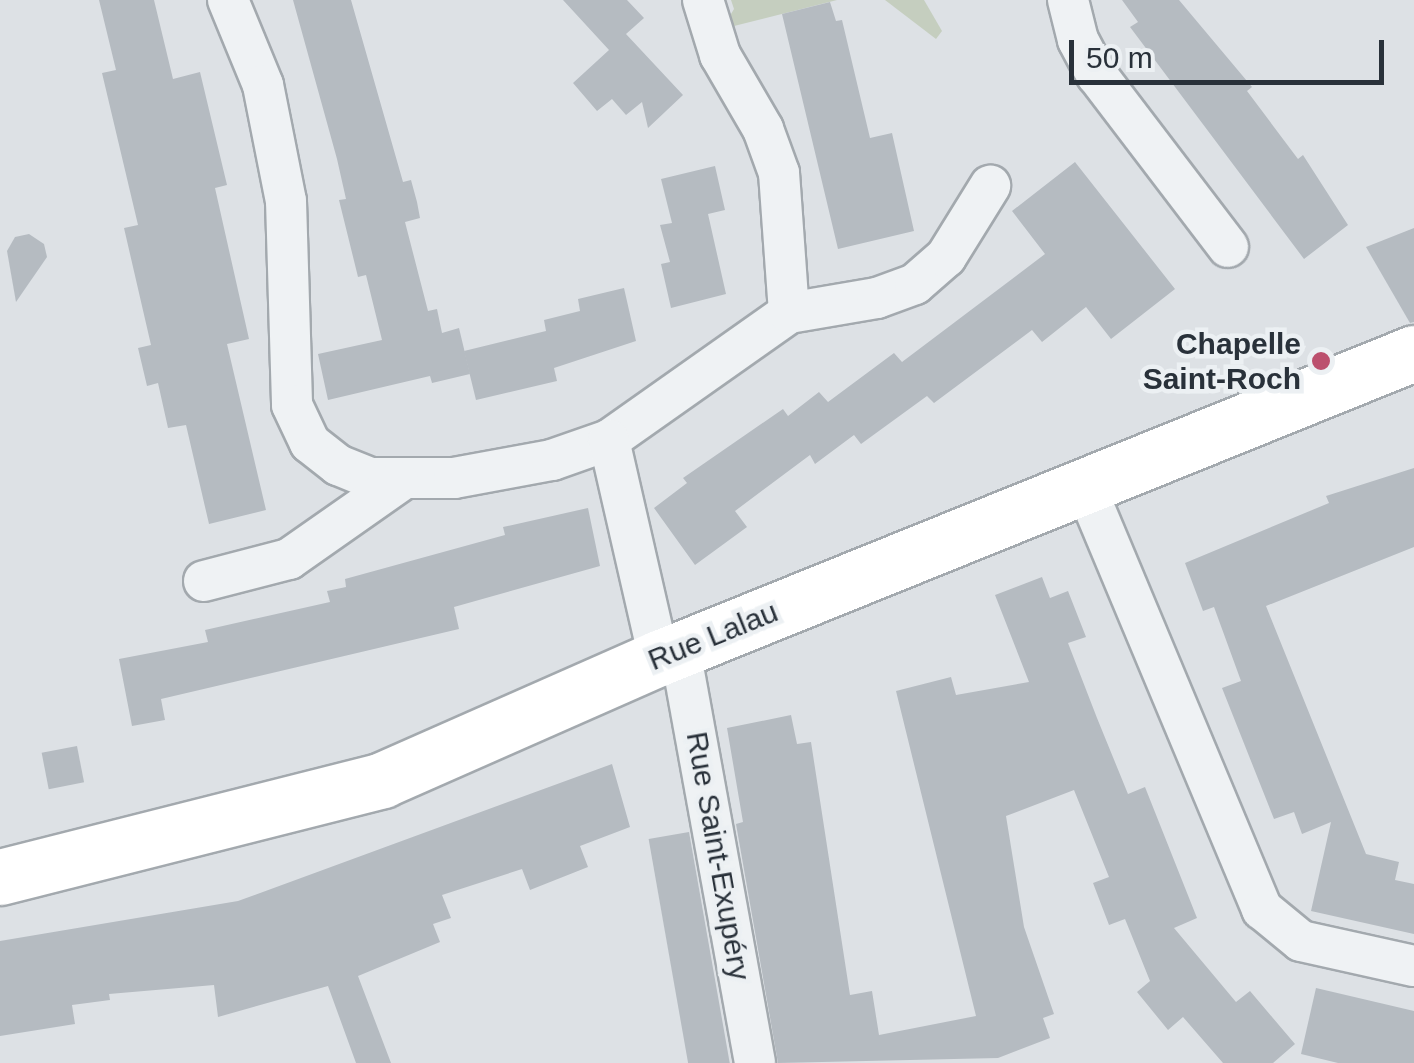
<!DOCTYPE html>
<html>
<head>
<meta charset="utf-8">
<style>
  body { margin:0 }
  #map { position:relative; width:1414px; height:1063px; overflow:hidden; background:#dde1e5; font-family:Helvetica,sans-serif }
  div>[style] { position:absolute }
  .green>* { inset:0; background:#c5cebf }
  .building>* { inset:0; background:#b5bbc1; transform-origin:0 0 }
  .roads { filter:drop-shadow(2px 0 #a3a9ae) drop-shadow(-2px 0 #a3a9ae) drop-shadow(0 2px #a3a9ae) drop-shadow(0 -2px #a3a9ae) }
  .street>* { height:40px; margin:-20px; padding:0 20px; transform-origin:20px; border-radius:20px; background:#eff2f4 }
  .secondary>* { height:55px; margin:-27.5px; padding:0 27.5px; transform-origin:27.5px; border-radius:27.5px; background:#fff }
  .dots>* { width:28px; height:28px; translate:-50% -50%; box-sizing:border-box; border:5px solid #ecf0f3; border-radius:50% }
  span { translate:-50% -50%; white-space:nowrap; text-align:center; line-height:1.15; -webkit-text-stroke:9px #ecf0f3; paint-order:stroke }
  .poi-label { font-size:30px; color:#29313a; font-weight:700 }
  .right { translate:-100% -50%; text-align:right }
  .street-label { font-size:30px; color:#29313a }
  .scale { position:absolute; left:1069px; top:40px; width:315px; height:45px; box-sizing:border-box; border:5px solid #29313a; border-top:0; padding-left:12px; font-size:30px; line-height:35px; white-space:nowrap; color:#29313a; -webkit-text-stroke:8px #ecf0f3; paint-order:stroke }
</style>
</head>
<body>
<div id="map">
  <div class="green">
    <i style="clip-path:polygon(731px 0,837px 0,722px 29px,734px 9px)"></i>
    <i style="clip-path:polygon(885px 0,924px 0,942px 31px,936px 39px)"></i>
  </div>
  <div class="building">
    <i style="clip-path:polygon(99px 0,154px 0,173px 79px,200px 72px,227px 185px,215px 188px,249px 339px,227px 344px,266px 510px,209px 524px,186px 425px,168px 428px,158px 383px,147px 386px,138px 348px,151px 345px,124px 228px,138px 225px,102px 73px,116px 70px)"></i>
    <i style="clip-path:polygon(293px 0,351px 0,403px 182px,411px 180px,417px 202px,420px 218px,405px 222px,428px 311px,437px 309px,442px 333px,459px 328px,470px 374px,432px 383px,430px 376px,328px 400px,318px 354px,382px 340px,366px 275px,358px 277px,339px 200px,346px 199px,337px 159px)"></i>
    <i style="clip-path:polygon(563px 0,627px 0,644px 18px,626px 34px,683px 95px,648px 128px,642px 102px,626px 115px,612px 99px,597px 111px,573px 83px,609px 50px)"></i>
    <i style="clip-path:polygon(1122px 0,1179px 0,1252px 87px,1247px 91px,1298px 159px,1303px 155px,1348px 225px,1304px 259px,1130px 27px,1138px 22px)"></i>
    <i style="clip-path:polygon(830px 2px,836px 21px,842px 20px,870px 138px,892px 133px,914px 231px,838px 249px,782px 14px)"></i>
    <i style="clip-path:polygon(1075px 162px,1175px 289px,1111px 339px,1086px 307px,1042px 342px,1032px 330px,934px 403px,927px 396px,861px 444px,854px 435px,815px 464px,810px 455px,735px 511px,747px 527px,695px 565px,654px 508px,687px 483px,683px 478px,783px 409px,788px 416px,819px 392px,828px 402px,894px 353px,902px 362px,1045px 254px,1012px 211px)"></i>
    <i style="clip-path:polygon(715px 166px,725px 210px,708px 214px,726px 294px,671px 308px,661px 264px,670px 262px,660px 225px,672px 223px,661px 179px)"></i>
    <i style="clip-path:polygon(1414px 228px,1414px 322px,1410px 323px,1366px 247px)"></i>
    <i style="clip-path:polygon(29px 234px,44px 244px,47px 257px,16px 302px,7px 251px,15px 237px)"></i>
    <i style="clip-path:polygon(624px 288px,636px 341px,554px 368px,557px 381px,476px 400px,464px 351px,546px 331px,544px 320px,580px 311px,578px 299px)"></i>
    <i style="clip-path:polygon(1414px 468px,1414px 547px,1266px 606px,1366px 854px,1399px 862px,1395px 880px,1414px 884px,1414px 934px,1311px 911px,1331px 822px,1302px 834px,1294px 812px,1274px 819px,1222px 688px,1241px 681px,1214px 607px,1203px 611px,1185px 563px,1329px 503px,1326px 496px)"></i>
    <i style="clip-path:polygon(588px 508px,600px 566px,454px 607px,459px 629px,161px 699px,165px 720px,132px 726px,119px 659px,208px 642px,205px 630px,330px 602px,327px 591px,346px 587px,345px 579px,505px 535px,503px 527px)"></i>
    <i style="clip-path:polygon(1042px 577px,1050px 598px,1068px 591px,1086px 637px,1068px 643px,1097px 718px,1128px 794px,1145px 787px,1197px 918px,1174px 928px,1236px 1002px,1250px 991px,1295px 1044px,1273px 1063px,1223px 1063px,1183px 1017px,1168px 1030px,1137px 992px,1150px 981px,1125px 919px,1109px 925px,1093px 883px,1109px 877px,1074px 790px,1006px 816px,1024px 927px,1054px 1014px,1043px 1018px,1050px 1038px,998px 1058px,778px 1063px,736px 824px,743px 822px,727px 728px,791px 715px,797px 744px,811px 742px,850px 995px,872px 991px,879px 1035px,976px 1016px,896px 691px,951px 677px,956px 695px,1029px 682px,995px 595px)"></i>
    <i style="left:77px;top:746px;width:37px;height:36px;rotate:79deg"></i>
    <i style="clip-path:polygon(612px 764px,630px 827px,580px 846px,588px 867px,530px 890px,522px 869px,442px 895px,451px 918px,433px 924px,440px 942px,358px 976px,391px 1063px,356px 1063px,328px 986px,218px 1017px,214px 985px,109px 994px,110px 1000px,72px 1005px,75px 1024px,0 1036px,0 941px,238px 901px)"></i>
    <i style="left:689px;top:832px;width:235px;height:41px;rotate:80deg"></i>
    <i style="clip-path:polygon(1316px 988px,1414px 1011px,1414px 1063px,1338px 1063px,1301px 1054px)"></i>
  </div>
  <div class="roads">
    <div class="street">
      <i style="left:228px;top:0;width:92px;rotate:67.6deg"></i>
      <i style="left:263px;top:85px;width:118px;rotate:78.8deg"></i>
      <i style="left:286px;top:201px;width:204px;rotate:88.3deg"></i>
      <i style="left:292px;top:405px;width:42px;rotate:64.7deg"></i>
      <i style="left:310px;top:443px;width:36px;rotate:38deg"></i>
      <i style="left:338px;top:465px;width:35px;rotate:22deg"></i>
      <i style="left:370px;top:478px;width:84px"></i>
      <i style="left:454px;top:478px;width:100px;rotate:-10.4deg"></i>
      <i style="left:552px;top:460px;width:60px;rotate:-19.3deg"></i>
      <i style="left:609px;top:440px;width:220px;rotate:-35.2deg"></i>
      <i style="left:789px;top:313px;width:89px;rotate:-9.7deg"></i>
      <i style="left:877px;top:298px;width:40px;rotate:-20.2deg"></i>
      <i style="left:915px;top:284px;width:41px;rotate:-41.1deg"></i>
      <i style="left:946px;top:257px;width:84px;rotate:-58.2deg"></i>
      <i style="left:703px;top:0;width:58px;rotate:72.8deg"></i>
      <i style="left:720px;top:55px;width:86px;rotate:59.8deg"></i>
      <i style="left:763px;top:129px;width:47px;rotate:70deg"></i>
      <i style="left:779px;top:173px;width:140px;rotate:85.9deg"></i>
      <i style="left:1068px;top:0;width:41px;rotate:76deg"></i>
      <i style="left:1078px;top:40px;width:40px;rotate:62deg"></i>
      <i style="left:1097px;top:75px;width:216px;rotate:52.7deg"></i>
      <i style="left:609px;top:440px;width:224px;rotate:77.1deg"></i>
      <i style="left:1085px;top:486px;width:459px;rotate:67.3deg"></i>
      <i style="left:1262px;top:909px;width:50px;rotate:39.4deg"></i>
      <i style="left:1301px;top:941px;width:116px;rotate:12.5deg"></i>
      <i style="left:204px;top:581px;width:88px;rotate:-14.5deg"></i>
      <i style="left:289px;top:559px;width:134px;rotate:-35deg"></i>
      <i style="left:680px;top:650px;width:420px;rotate:79.7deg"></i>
    </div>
    <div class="secondary">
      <i style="left:0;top:877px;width:394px;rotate:-14.2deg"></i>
      <i style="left:382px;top:780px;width:303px;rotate:-23.8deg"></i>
      <i style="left:659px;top:658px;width:814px;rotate:-22deg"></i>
    </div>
  </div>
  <div class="dots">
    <i style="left:1321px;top:361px;background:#bc506e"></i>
  </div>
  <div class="poi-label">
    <span class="right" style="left:1301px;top:361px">Chapelle<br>Saint-Roch</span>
  </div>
  <div class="street-label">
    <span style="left:713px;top:636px;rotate:-22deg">Rue Lalau</span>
    <span style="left:718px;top:856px;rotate:80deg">Rue Saint-Exupéry</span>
  </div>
  <div class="scale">50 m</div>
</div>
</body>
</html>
